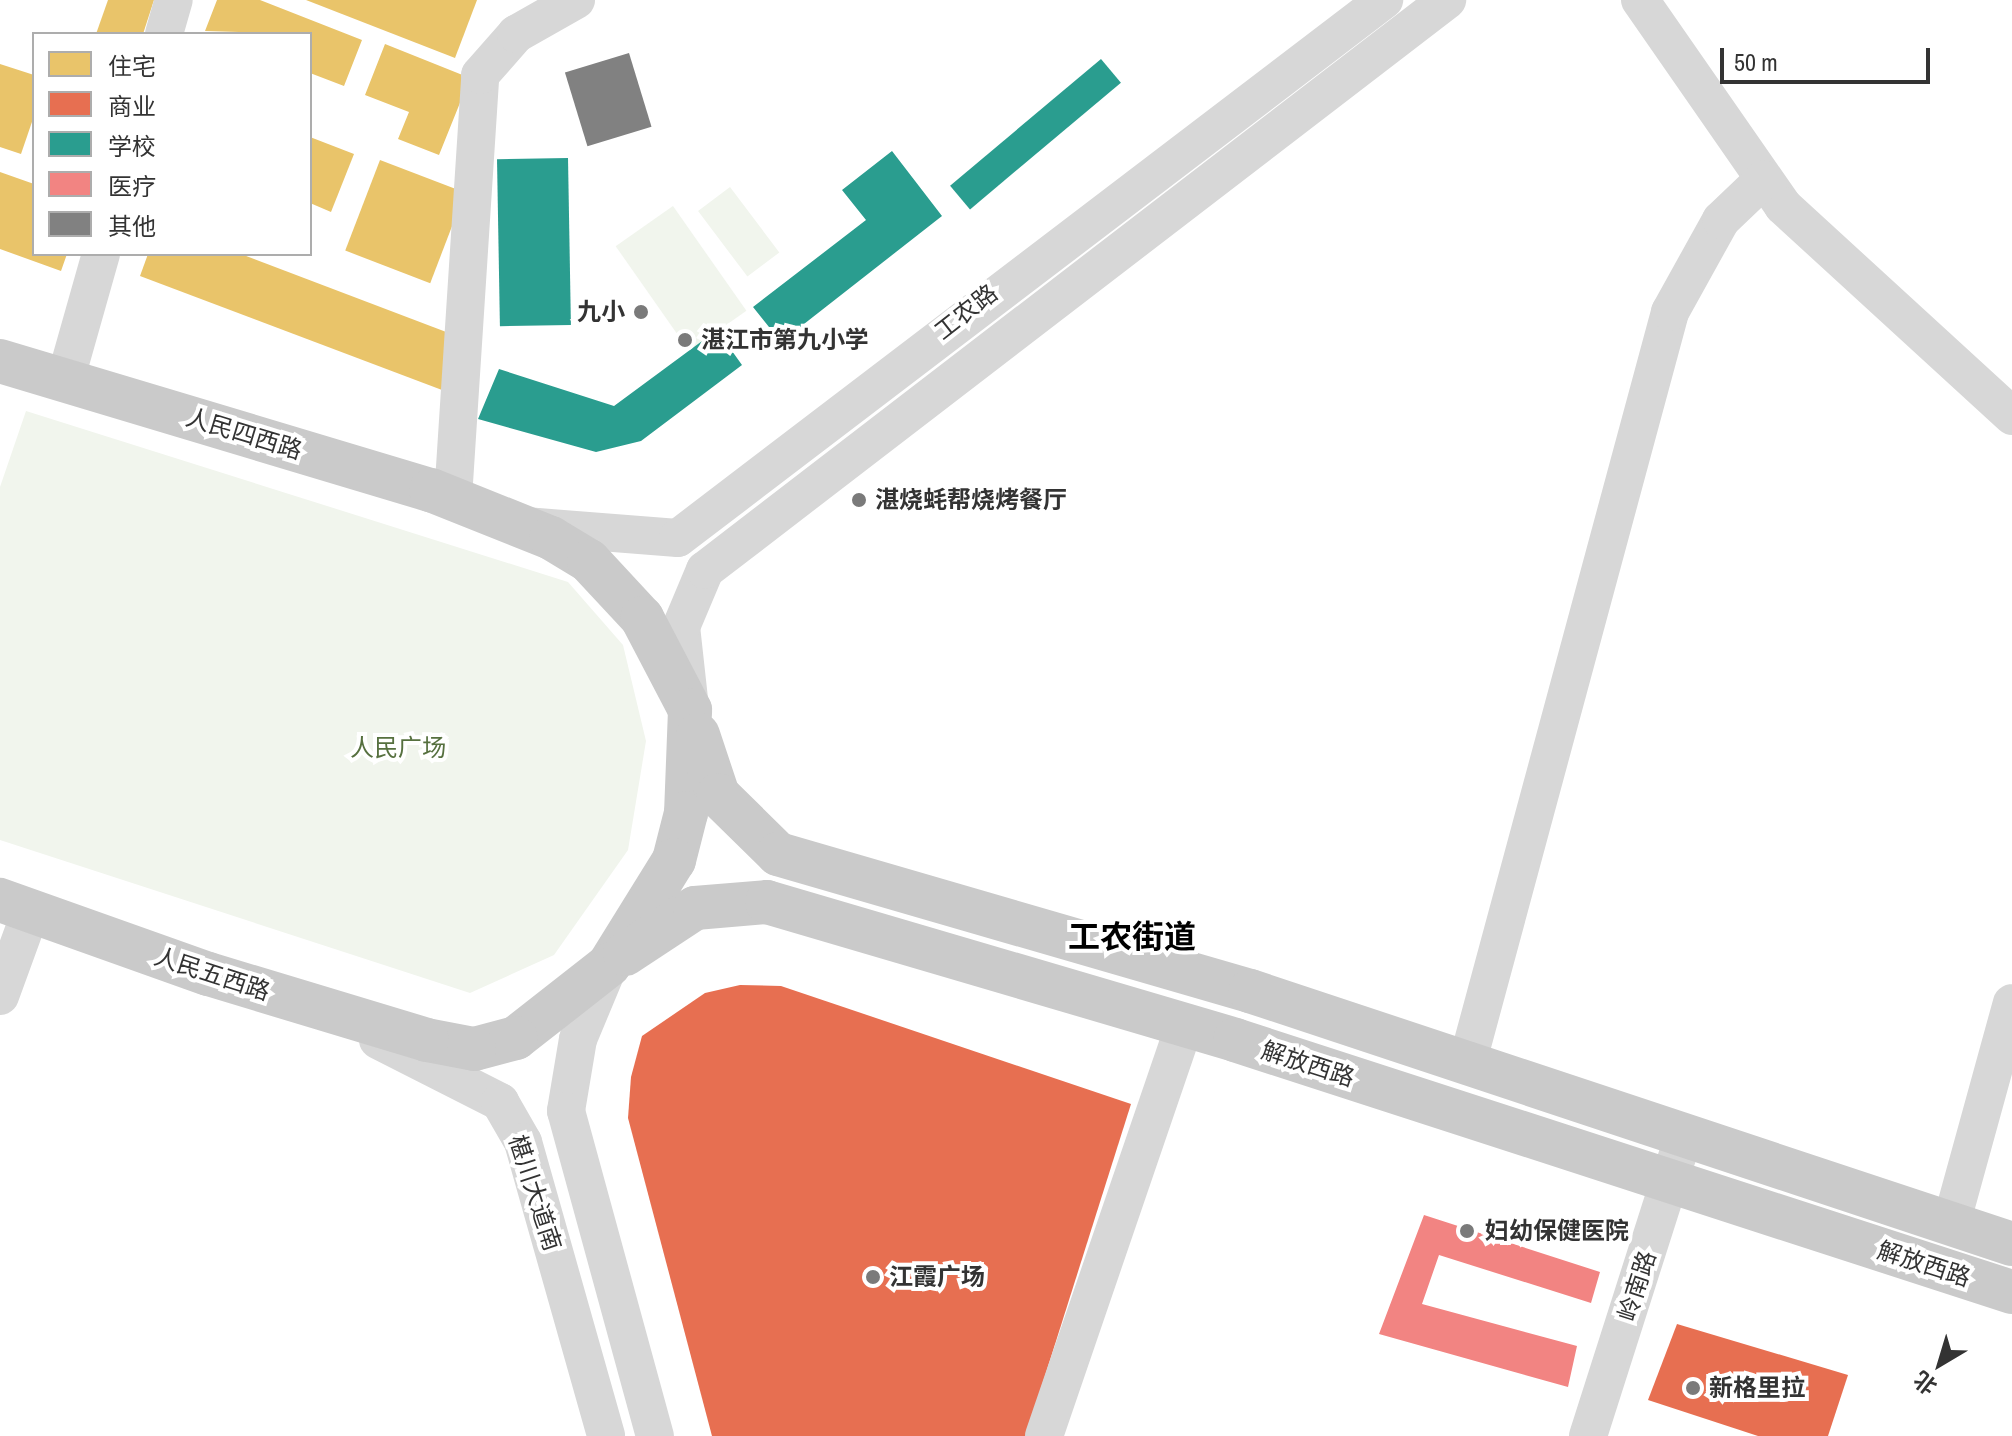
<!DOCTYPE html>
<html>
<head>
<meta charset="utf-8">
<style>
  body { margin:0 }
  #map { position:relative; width:2012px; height:1436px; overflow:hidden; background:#fff; font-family:"Archivo Narrow","Noto Sans SC",sans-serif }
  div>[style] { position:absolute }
  .green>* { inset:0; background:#f1f5ed; transform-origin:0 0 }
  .homes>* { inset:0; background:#e9c46a; transform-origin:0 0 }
  .shops>* { inset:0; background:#e76f51 }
  .schools>* { inset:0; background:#2a9d8f; transform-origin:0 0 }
  .health>* { inset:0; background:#f28482 }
  .building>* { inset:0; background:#818181; transform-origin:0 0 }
  .minor>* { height:38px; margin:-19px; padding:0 19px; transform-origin:19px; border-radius:19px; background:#d7d7d7 }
  .major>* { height:44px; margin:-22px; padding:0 22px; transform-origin:22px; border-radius:22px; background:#cacaca }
  .dots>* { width:22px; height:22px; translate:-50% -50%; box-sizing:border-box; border:4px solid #fff; border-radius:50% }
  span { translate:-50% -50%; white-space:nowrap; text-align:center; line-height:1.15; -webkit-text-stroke:8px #fff; paint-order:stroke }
  .poi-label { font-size:24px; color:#333; font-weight:700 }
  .right { translate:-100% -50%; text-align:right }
  .left { translate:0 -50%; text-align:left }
  .street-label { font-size:24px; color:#333 }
  .park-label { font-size:24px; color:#56703f }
  .district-label { font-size:32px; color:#000; font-weight:700 }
  .legend { position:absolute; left:32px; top:32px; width:280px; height:224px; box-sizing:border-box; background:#fff; border:2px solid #adadad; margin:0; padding:10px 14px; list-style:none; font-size:24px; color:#333 }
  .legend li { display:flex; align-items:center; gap:16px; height:40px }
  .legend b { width:40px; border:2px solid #adadad }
  .north { position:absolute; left:1900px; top:1324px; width:80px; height:80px; -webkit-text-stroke:6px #fff; paint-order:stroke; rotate:218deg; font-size:22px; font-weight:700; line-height:32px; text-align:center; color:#333 }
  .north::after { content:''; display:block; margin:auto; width:28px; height:36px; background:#333; clip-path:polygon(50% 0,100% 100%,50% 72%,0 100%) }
  .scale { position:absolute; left:1720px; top:48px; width:210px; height:36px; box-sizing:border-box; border:4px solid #333; border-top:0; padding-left:10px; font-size:24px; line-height:28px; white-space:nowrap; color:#333; -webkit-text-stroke:6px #fff; paint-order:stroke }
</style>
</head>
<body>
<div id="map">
  <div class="green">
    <i style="left:730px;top:187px;width:82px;height:40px;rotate:53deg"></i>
    <i style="left:673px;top:206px;width:128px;height:70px;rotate:55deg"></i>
    <i style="clip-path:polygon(26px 411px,568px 582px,623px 645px,646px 741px,628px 850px,554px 955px,470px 993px,0 840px,0 487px)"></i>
  </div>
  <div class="homes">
    <i style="clip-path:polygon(108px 0,154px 0,143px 34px,96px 34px)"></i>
    <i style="clip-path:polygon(217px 0,260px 0,362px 40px,344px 86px,310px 73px,310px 34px,205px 31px)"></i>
    <i style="clip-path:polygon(306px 0,477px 0,455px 58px)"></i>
    <i style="clip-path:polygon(385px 44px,470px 78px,439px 155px,398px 139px,409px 112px,365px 95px)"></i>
    <i style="clip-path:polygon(0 64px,34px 75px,34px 116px,21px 154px,0 147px)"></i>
    <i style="clip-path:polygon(310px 137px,354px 154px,331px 212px,310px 203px)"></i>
    <i style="left:380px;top:160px;width:91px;height:97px;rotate:21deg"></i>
    <i style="clip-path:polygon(0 172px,34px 184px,34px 254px,67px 254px,61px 271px,0 249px)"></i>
    <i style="clip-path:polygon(148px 254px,241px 254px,462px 338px,442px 390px,140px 276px)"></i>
  </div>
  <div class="shops">
    <i style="clip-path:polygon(740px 985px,781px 986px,1131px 1104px,1026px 1436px,712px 1436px,628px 1118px,631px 1077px,642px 1036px,705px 993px)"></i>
    <i style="clip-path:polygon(1677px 1324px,1848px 1375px,1828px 1436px,1758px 1436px,1648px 1400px)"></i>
  </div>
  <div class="schools">
    <i style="left:1101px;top:59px;width:31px;height:197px;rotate:50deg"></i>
    <i style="clip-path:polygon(892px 151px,942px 216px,781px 342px,753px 307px,866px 220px,842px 190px)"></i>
    <i style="left:568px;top:158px;width:167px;height:71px;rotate:89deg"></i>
    <i style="clip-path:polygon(717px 330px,742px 365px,641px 441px,596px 452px,478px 419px,499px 369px,614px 406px)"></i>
  </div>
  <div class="health">
    <i style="clip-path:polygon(1424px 1215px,1600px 1272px,1591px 1303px,1439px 1255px,1422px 1304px,1577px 1346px,1568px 1387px,1379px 1334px)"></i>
  </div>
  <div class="building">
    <i style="left:629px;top:53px;width:77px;height:67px;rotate:73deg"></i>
  </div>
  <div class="minor">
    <i style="left:1640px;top:0;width:251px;rotate:55.2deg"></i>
    <i style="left:1783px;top:206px;width:311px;rotate:42.5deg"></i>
    <i style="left:164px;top:34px;width:35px;rotate:-74deg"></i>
    <i style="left:65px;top:381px;width:132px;rotate:-74.2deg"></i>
    <i style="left:453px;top:498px;width:424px;rotate:-86.3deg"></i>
    <i style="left:480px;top:75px;width:55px;rotate:-48.7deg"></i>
    <i style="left:516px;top:34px;width:69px;rotate:-29.5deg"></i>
    <i style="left:525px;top:526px;width:153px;rotate:4.5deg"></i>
    <i style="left:678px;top:538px;width:888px;rotate:-37.31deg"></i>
    <i style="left:689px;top:699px;width:72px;rotate:-96.3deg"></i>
    <i style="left:681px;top:627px;width:62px;rotate:-67.2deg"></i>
    <i style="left:705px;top:570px;width:936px;rotate:-37.53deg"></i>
    <i style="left:609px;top:965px;width:80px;rotate:112.7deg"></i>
    <i style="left:578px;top:1039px;width:73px;rotate:99.5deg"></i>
    <i style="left:566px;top:1111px;width:337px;rotate:74.7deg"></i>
    <i style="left:0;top:996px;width:90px;rotate:-70deg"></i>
    <i style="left:378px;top:1040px;width:137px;rotate:26.9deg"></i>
    <i style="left:500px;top:1102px;width:46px;rotate:60.1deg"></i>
    <i style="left:523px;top:1142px;width:305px;rotate:74.2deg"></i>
    <i style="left:1467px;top:1064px;width:779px;rotate:-74.89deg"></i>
    <i style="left:1670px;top:312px;width:105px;rotate:-61deg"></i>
    <i style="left:1721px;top:220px;width:59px;rotate:-43.6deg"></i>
    <i style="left:1951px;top:1224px;width:229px;rotate:-74.6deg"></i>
    <i style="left:1044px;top:1436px;width:435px;rotate:-71.1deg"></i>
    <i style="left:1588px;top:1436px;width:316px;rotate:-72.3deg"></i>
  </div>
  <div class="major">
    <i style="left:0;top:361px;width:450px;rotate:16.7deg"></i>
    <i style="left:431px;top:490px;width:129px;rotate:21.8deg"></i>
    <i style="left:551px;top:538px;width:44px;rotate:31.2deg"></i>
    <i style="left:589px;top:561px;width:78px;rotate:47.1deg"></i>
    <i style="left:642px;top:618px;width:104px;rotate:62.4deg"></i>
    <i style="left:690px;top:710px;width:103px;rotate:92.2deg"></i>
    <i style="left:686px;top:813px;width:49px;rotate:104.3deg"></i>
    <i style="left:674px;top:860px;width:123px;rotate:121.8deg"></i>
    <i style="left:609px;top:965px;width:118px;rotate:141.9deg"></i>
    <i style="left:516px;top:1038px;width:43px;rotate:165.3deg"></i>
    <i style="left:474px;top:1049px;width:48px;rotate:-169.2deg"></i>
    <i style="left:427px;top:1040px;width:229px;rotate:-163.2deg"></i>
    <i style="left:208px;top:974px;width:221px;rotate:-160.4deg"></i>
    <i style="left:698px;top:735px;width:63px;rotate:71.6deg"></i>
    <i style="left:718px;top:795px;width:84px;rotate:44.5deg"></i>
    <i style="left:778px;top:854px;width:491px;rotate:16.2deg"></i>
    <i style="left:1250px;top:991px;width:803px;rotate:18.37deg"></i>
    <i style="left:625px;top:954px;width:84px;rotate:-33.3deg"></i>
    <i style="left:695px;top:908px;width:72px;rotate:-4.8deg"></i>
    <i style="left:767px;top:902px;width:488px;rotate:16.4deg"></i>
    <i style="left:1235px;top:1040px;width:817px;rotate:17.97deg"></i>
  </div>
  <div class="dots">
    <i style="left:641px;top:312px;background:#7a7a7a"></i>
    <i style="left:685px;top:340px;background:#7a7a7a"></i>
    <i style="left:859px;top:500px;background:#7a7a7a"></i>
    <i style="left:1467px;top:1231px;background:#7a7a7a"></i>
    <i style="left:873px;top:1277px;background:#7a7a7a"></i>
    <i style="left:1693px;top:1388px;background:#7a7a7a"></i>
  </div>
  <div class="poi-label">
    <span class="right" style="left:625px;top:312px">九小</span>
    <span class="left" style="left:701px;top:340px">湛江市第九小学</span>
    <span class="left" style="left:875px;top:500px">湛烧蚝帮烧烤餐厅</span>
    <span class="left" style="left:1485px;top:1231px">妇幼保健医院</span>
    <span class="left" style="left:889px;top:1277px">江霞广场</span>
    <span class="left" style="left:1709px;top:1388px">新格里拉</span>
  </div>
  <div class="street-label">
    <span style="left:966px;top:312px;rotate:-38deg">工农路</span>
    <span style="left:244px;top:434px;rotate:17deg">人民四西路</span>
    <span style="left:212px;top:974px;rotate:18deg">人民五西路</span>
    <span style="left:1308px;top:1064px;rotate:18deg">解放西路</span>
    <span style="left:535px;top:1193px;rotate:72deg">椹川大道南</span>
    <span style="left:1924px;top:1264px;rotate:18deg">解放西路</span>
    <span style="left:1637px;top:1286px;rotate:-72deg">岭南路</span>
  </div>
  <div class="park-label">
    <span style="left:398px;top:748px">人民广场</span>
  </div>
  <div class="district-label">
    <span style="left:1132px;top:937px">工农街道</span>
  </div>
  <ul class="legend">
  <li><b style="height:22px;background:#e9c46a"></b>住宅</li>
  <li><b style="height:22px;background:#e76f51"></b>商业</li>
  <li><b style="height:22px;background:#2a9d8f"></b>学校</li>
  <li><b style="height:22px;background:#f28482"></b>医疗</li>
  <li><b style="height:22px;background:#818181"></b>其他</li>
  </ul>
  <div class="north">北</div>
  <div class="scale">50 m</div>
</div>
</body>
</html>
